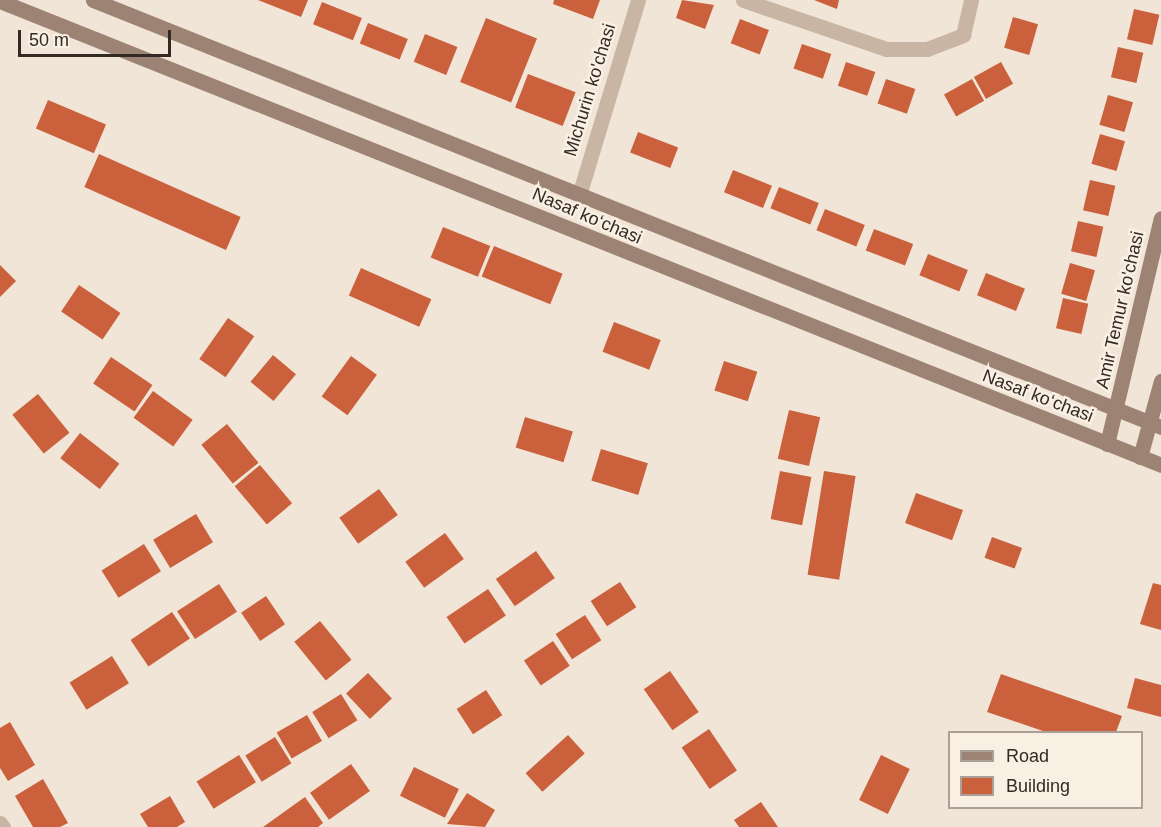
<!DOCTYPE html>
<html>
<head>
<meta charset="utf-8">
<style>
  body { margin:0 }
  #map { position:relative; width:1161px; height:827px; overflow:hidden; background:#f1e5d7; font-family:Helvetica,sans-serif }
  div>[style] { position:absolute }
  .building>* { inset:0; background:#ca603c; transform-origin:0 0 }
  .street>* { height:15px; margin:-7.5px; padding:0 7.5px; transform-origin:7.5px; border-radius:7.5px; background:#c9b5a3 }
  .secondary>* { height:15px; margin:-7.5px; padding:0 7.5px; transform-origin:7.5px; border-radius:7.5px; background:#9d8374 }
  span { translate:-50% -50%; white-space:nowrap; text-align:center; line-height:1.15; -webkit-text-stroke:5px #f9efe3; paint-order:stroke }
  .street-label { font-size:18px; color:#342a25 }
  .legend { position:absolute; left:948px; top:731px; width:195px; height:78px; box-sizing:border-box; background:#f9efe3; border:2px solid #aaa097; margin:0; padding:8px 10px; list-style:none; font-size:18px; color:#342a25 }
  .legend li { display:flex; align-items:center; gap:12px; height:30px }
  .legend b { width:30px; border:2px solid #aaa097 }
  .scale { position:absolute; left:18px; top:30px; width:153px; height:27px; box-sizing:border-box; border:3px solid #342a25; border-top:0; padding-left:8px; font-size:18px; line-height:21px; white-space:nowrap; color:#342a25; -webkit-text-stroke:4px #f9efe3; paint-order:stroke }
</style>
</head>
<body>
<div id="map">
  <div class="building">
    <i style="clip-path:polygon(258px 0,308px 0,301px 17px)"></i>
    <i style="clip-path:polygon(554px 0,600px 0,593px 19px,553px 4px)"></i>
    <i style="clip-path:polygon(682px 0,714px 5px,705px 29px,676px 18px)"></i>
    <i style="clip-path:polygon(814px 0,839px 0,837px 9px)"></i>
    <i style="left:322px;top:2px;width:43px;height:24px;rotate:22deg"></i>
    <i style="left:1134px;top:9px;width:26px;height:31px;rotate:13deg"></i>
    <i style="left:1013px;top:17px;width:26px;height:32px;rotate:16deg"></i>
    <i style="left:486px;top:18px;width:55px;height:69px;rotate:22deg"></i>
    <i style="left:740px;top:19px;width:31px;height:26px;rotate:21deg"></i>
    <i style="left:368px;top:23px;width:43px;height:22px;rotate:22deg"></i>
    <i style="left:425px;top:34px;width:35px;height:30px;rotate:22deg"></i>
    <i style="left:802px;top:44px;width:31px;height:26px;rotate:19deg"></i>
    <i style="left:1118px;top:47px;width:26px;height:31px;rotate:13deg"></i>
    <i style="left:846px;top:62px;width:31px;height:25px;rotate:19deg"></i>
    <i style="left:1001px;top:62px;width:25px;height:31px;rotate:61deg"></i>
    <i style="left:528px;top:74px;width:51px;height:36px;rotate:21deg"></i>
    <i style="left:886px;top:79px;width:31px;height:26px;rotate:19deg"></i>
    <i style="left:972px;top:79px;width:25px;height:32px;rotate:61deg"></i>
    <i style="left:1108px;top:95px;width:26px;height:31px;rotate:16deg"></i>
    <i style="left:48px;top:100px;width:63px;height:31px;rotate:23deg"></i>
    <i style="left:638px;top:132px;width:43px;height:22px;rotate:21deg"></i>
    <i style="left:1100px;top:134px;width:26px;height:31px;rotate:16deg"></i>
    <i style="left:99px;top:154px;width:155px;height:36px;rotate:24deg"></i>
    <i style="left:733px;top:170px;width:42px;height:24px;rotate:22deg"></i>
    <i style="left:1090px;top:180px;width:26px;height:31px;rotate:13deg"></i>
    <i style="left:779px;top:187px;width:43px;height:23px;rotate:22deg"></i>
    <i style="left:825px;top:209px;width:43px;height:23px;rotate:22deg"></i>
    <i style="left:1078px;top:221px;width:26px;height:31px;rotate:13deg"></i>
    <i style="left:443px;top:227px;width:51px;height:33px;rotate:22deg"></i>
    <i style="left:874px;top:229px;width:42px;height:23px;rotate:21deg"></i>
    <i style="left:494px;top:246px;width:74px;height:33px;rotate:22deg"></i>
    <i style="left:928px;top:254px;width:43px;height:23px;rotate:22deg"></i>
    <i style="left:1070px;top:263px;width:26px;height:32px;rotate:16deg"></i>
    <i style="clip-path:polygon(0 265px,16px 281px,0 297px)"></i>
    <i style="left:361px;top:268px;width:77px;height:30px;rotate:24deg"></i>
    <i style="left:986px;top:273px;width:42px;height:24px;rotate:22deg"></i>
    <i style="left:79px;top:285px;width:50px;height:32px;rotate:34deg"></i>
    <i style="left:1063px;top:298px;width:26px;height:31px;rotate:13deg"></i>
    <i style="left:228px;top:318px;width:32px;height:50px;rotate:35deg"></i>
    <i style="left:614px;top:322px;width:50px;height:32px;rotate:21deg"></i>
    <i style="left:273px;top:355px;width:30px;height:35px;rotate:40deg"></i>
    <i style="left:351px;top:356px;width:32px;height:50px;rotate:36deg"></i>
    <i style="left:111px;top:357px;width:50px;height:32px;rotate:34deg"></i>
    <i style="left:724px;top:361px;width:35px;height:31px;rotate:18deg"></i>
    <i style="left:153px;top:391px;width:49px;height:33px;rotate:36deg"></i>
    <i style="left:38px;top:394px;width:50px;height:33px;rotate:51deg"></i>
    <i style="left:789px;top:410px;width:32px;height:50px;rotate:13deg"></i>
    <i style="left:525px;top:417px;width:50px;height:32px;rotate:17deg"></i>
    <i style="left:227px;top:424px;width:50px;height:33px;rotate:51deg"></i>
    <i style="left:80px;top:433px;width:50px;height:32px;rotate:38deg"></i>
    <i style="left:601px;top:449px;width:49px;height:33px;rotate:17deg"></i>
    <i style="left:260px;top:465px;width:50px;height:33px;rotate:50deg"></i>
    <i style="left:780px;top:471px;width:32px;height:49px;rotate:11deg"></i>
    <i style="left:824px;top:471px;width:32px;height:105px;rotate:9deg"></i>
    <i style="left:379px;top:489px;width:32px;height:49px;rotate:54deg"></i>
    <i style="left:916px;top:493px;width:50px;height:32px;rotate:20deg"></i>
    <i style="left:196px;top:514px;width:33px;height:50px;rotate:59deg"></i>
    <i style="left:445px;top:533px;width:32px;height:49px;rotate:54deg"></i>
    <i style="left:992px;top:537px;width:32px;height:22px;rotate:20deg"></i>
    <i style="left:144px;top:544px;width:32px;height:50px;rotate:58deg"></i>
    <i style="left:536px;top:551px;width:33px;height:49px;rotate:55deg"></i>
    <i style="left:620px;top:582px;width:30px;height:35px;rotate:57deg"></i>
    <i style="clip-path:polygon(1153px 583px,1161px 585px,1161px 630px,1140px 624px)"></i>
    <i style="left:219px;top:584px;width:33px;height:50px;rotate:57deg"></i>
    <i style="left:488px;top:589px;width:32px;height:50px;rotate:56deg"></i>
    <i style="left:266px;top:596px;width:34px;height:30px;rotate:56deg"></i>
    <i style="left:172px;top:612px;width:32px;height:50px;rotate:56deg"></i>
    <i style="left:585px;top:615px;width:30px;height:35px;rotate:57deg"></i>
    <i style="left:320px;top:621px;width:50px;height:33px;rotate:51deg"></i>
    <i style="left:553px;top:641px;width:30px;height:35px;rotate:56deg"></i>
    <i style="left:112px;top:656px;width:32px;height:50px;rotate:58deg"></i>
    <i style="left:670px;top:671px;width:50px;height:32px;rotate:55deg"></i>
    <i style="left:368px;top:673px;width:35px;height:30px;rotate:47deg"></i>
    <i style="clip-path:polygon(1001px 674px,1122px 716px,1116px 732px,1046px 732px,987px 712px)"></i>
    <i style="clip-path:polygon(1135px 678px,1161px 685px,1161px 717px,1127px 708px)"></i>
    <i style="left:486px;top:690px;width:30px;height:35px;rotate:57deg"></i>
    <i style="left:341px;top:694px;width:31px;height:34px;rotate:58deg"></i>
    <i style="left:307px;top:715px;width:30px;height:35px;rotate:60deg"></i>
    <i style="clip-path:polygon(10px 722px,35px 765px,8px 781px,0 768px,0 728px)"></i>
    <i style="left:709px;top:729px;width:50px;height:33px;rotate:56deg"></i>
    <i style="left:568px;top:735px;width:25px;height:57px;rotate:48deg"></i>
    <i style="left:275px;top:737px;width:31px;height:35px;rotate:58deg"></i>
    <i style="left:239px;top:755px;width:32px;height:50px;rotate:58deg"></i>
    <i style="left:881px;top:755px;width:32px;height:50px;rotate:26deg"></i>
    <i style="left:351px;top:764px;width:33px;height:50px;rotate:55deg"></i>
    <i style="left:414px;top:767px;width:50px;height:32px;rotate:26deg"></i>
    <i style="clip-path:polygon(43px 779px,68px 823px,60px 827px,33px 827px,15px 796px)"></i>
    <i style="clip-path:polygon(467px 793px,495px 810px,485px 827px,447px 824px)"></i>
    <i style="clip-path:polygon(170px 796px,185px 822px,177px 827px,148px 827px,140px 814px)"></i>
    <i style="clip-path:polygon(305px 797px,323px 823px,318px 827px,263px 827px)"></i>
    <i style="clip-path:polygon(761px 802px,778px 827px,739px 827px,734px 820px)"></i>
  </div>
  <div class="street">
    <i style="left:743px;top:0;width:151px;rotate:18.9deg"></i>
    <i style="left:886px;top:49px;width:41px"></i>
    <i style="left:927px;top:49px;width:39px;rotate:-21deg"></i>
    <i style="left:963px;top:35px;width:36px;rotate:-77deg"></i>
    <i style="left:580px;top:192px;width:201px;rotate:-73.2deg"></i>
    <i style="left:0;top:823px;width:5px;rotate:53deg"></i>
  </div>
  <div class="secondary">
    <i style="left:93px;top:0;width:1150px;rotate:21.79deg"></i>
    <i style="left:0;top:1px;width:1250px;rotate:21.78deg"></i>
    <i style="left:1107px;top:444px;width:232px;rotate:-76.6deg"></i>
    <i style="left:1140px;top:457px;width:79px;rotate:-74.6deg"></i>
  </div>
  <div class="street-label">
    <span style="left:590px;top:90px;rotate:-73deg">Michurin ko'chasi</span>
    <span style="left:587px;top:216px;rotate:23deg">Nasaf ko‘chasi</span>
    <span style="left:1120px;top:310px;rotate:-77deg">Amir Temur ko'chasi</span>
    <span style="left:1038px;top:396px;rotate:21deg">Nasaf ko‘chasi</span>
  </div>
  <ul class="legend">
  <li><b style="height:8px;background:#9d8374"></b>Road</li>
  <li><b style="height:16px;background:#ca603c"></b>Building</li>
  </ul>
  <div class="scale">50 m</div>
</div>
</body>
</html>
